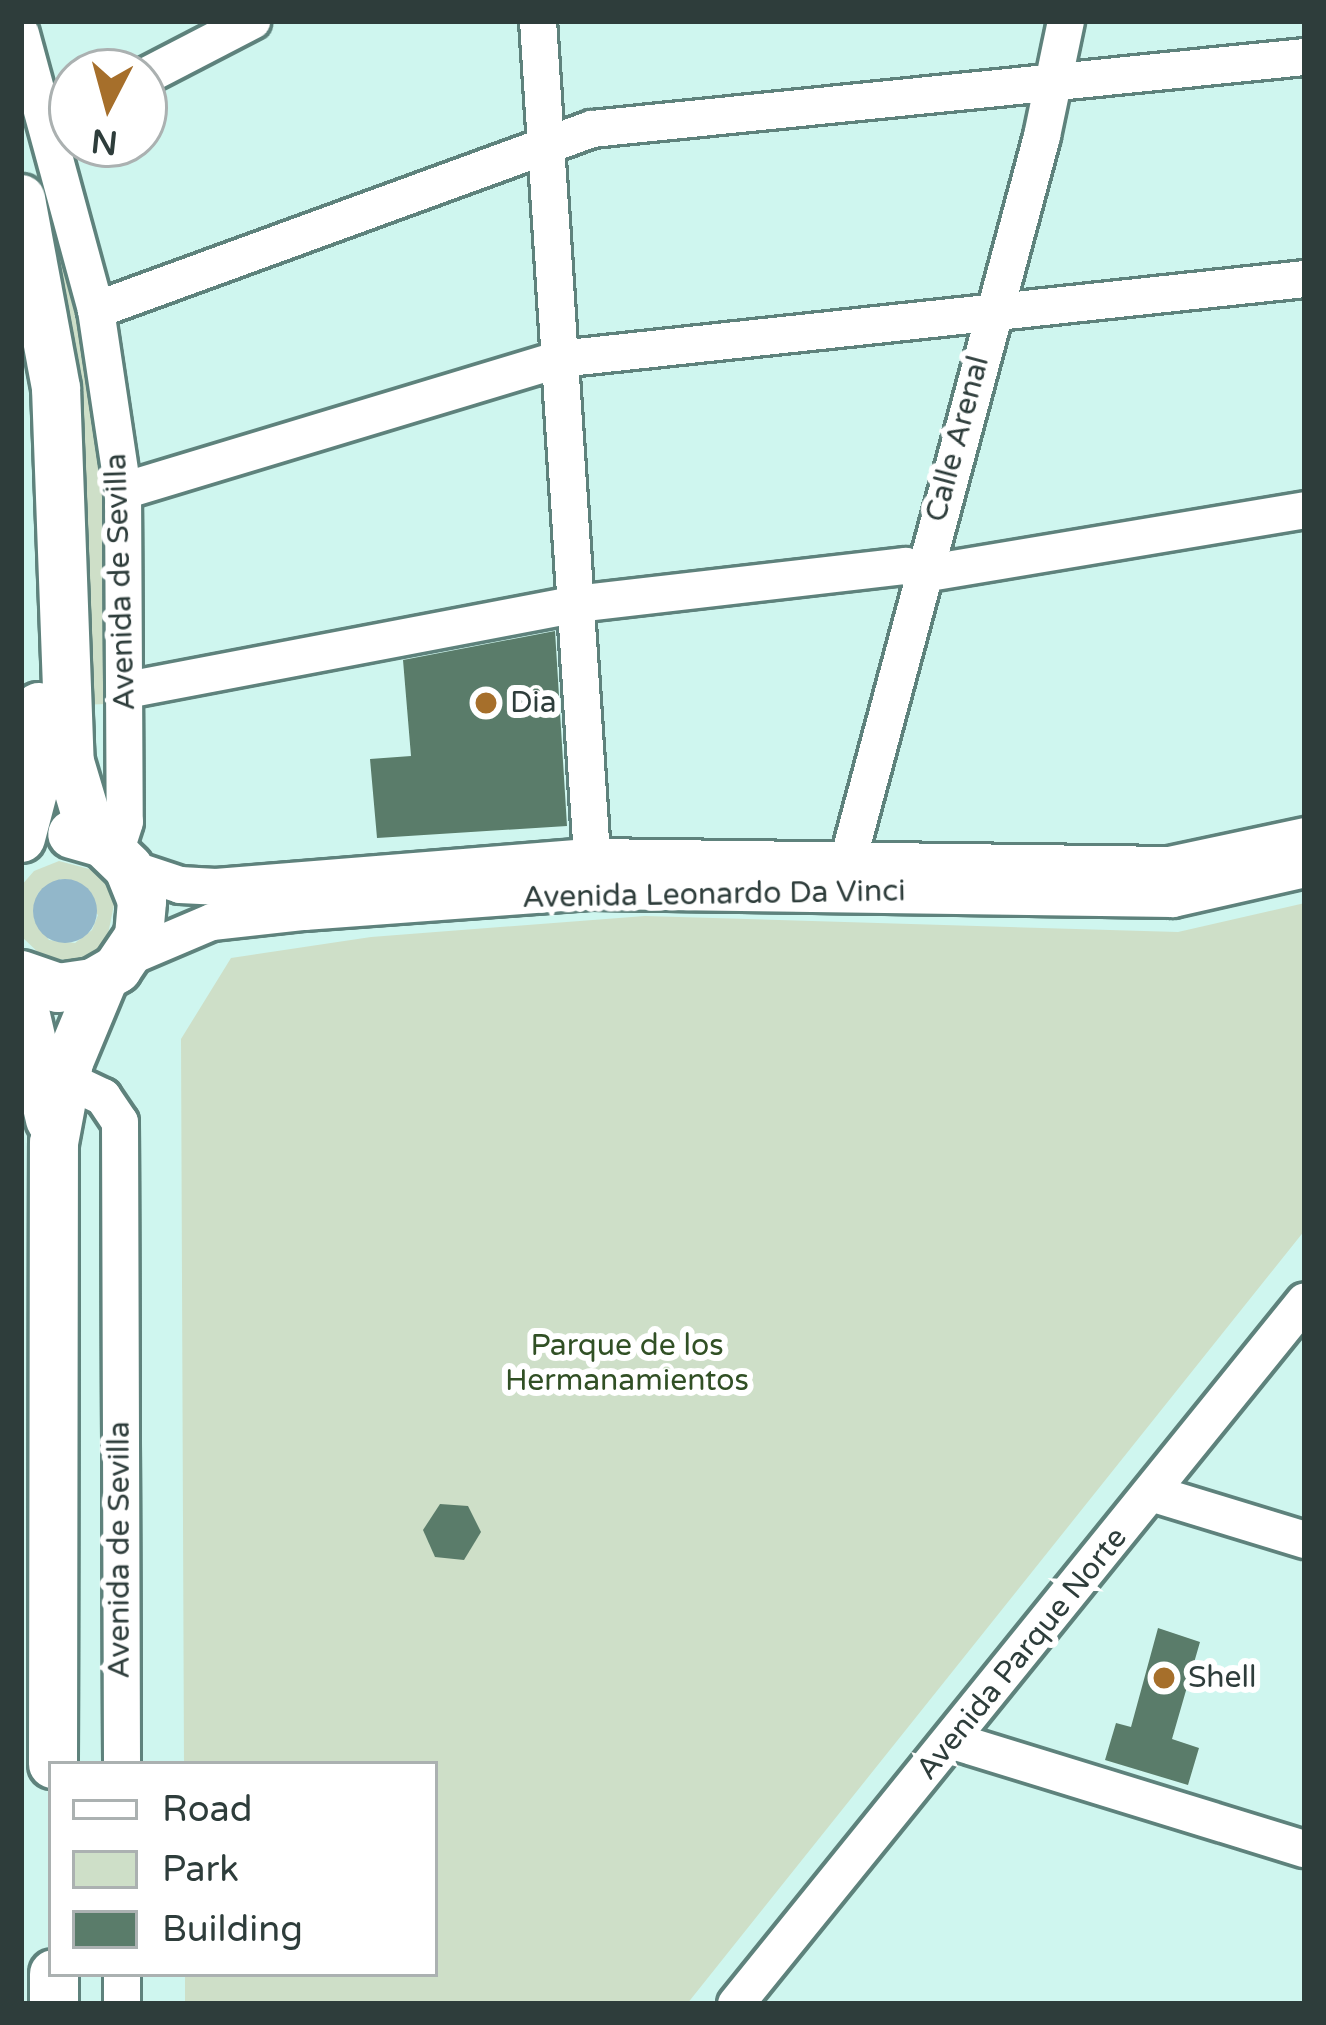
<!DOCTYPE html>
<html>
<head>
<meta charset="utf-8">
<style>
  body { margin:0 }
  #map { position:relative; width:1326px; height:2025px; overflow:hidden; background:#cff6ef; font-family:"Varela Round",sans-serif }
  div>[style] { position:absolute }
  .green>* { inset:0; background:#cedfc8 }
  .water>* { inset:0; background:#92b7ca }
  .round { border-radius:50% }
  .building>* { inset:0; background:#5a7c6a }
  .roads { filter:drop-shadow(3px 0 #5e827c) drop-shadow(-3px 0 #5e827c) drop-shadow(0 3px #5e827c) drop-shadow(0 -3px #5e827c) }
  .minor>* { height:36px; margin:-18px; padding:0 18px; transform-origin:18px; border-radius:18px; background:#fff }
  .major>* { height:48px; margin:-24px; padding:0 24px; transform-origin:24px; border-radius:24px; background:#fff }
  .dots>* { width:33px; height:33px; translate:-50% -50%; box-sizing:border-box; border:6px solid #fff; border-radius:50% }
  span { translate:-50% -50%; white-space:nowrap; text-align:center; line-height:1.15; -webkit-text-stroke:12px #fff; paint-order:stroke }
  .street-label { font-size:30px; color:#2e3d3b }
  .poi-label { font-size:30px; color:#2e3d3b }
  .left { translate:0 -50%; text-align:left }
  .park-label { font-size:30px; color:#315025 }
  .frame { position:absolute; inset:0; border:24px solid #2e3d3b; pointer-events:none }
  .legend { position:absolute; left:48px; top:1761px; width:390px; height:216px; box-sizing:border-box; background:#fff; border:3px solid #abb1b1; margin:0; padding:15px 21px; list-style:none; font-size:36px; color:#2e3d3b }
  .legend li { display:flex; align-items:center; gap:24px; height:60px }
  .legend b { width:60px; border:3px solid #abb1b1 }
  .north { position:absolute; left:48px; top:48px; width:120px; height:120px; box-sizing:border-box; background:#fff; border:3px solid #abb1b1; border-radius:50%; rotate:186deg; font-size:33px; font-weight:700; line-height:48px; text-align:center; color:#2e3d3b }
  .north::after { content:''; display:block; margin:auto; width:42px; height:54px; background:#a66f2b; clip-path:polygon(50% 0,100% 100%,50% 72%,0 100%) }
</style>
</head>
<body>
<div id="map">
  <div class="green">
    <i style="clip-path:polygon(49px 209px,82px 327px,106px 490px,106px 704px,80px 705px,38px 211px)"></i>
    <i style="clip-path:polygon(evenodd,59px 861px,97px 871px,115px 900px,107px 939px,93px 953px,72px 961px,43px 957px,21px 936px,21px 886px,34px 871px,59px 861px,61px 879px,98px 915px,92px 930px,75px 943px,49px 940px,34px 919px,38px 893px,61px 879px)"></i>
    <i style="clip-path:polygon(1305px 903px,1305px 1230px,687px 2004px,185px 2004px,185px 1974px,435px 1974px,435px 1764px,184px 1764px,181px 1039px,231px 958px,371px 937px,645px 916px,1178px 932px)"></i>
  </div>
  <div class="water">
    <i class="round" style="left:33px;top:879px;width:64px;height:64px"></i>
  </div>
  <div class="building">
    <i style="clip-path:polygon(555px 631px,567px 826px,377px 838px,370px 759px,411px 756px,403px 660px)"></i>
    <i style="clip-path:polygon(440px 1504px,468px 1506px,481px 1532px,464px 1560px,435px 1557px,423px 1530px)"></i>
    <i style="clip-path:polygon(1158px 1628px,1200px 1642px,1172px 1739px,1199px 1748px,1188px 1785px,1105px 1760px,1116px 1723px,1131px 1727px)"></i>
  </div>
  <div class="roads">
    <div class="minor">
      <i style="left:538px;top:21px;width:838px;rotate:86.3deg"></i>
      <i style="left:21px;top:34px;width:286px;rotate:74.8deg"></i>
      <i style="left:96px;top:310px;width:183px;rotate:81.5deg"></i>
      <i style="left:123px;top:491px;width:331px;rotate:89.7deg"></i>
      <i style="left:125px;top:822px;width:32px;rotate:108deg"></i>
      <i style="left:144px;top:77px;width:122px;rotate:-27.4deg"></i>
      <i style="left:96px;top:310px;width:528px;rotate:-20.05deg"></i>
      <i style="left:592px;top:129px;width:717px;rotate:-5.77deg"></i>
      <i style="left:123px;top:491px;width:456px;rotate:-16.8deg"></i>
      <i style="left:559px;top:359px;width:750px;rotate:-6.12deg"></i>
      <i style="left:127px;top:690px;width:457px;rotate:-10.8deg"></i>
      <i style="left:576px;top:604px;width:332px;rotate:-6.6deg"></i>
      <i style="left:906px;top:566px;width:19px;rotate:25deg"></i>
      <i style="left:923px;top:574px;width:387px;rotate:-9.5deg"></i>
      <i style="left:849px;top:857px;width:746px;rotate:-75.01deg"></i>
      <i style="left:1042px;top:136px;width:117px;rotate:-78.2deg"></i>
      <i style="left:129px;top:868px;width:54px;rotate:18.4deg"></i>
      <i style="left:180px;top:885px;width:36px;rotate:3deg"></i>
      <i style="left:216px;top:887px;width:377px;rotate:-4.6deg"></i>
      <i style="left:592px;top:857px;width:577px;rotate:0.79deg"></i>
      <i style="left:1169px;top:865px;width:139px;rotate:-12deg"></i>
      <i style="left:127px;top:958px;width:92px;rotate:-23deg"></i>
      <i style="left:212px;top:922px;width:93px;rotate:-6.2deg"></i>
      <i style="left:304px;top:912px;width:290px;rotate:-4.2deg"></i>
      <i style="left:593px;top:891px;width:580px;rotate:0.79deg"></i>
      <i style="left:1173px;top:899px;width:135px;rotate:-12.8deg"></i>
      <i style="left:65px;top:1079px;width:42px;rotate:25.3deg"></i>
      <i style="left:103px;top:1097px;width:30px;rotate:56deg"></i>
      <i style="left:120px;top:1122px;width:642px;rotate:89.82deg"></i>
      <i style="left:1151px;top:1493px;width:161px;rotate:17deg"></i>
      <i style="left:953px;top:1741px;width:368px;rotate:17.1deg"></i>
      <i style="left:122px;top:1974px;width:30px;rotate:90deg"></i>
      <i style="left:736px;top:2004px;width:904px;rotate:-51.01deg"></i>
    </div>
    <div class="major">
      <i style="left:21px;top:199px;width:192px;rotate:79.5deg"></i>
      <i style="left:56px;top:388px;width:374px;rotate:87.9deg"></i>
      <i style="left:70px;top:762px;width:59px;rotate:73.4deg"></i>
      <i style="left:87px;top:819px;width:29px;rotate:56deg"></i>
      <i style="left:21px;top:838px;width:59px;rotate:-75.3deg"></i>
      <i style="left:36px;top:781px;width:74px;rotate:-87.7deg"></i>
      <i style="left:21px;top:975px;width:39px;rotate:19deg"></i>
      <i style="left:58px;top:988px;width:35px;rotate:-8deg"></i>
      <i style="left:93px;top:983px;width:28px;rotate:-30deg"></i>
      <i style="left:117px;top:969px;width:40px;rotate:-56deg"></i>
      <i style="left:139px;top:936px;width:35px;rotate:-85deg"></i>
      <i style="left:142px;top:901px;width:35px;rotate:-112deg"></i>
      <i style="left:129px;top:868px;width:36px;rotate:-136deg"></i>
      <i style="left:103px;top:843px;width:32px;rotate:-164deg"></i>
      <i style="left:21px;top:994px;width:129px;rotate:77deg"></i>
      <i style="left:53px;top:1764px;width:621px;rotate:-89.91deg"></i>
      <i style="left:54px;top:1143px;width:82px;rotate:-79.5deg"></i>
      <i style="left:69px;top:1062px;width:91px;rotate:-67.4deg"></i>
      <i style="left:54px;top:1974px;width:30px;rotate:90deg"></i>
    </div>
  </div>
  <div class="dots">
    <i style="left:486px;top:703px;background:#a66f2b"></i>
    <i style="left:1164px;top:1678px;background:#a66f2b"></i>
  </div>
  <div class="street-label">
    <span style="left:958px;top:439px;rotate:-75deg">Calle Arenal</span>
    <span style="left:121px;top:582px;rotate:-92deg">Avenida de Sevilla</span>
    <span style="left:714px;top:895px;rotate:-1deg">Avenida Leonardo Da Vinci</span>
    <span style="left:120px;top:1550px;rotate:-90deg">Avenida de Sevilla</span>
    <span style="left:1022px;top:1654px;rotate:-51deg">Avenida Parque Norte</span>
  </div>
  <div class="poi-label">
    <span class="left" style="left:510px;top:703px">Dia</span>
    <span class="left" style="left:1188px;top:1678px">Shell</span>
  </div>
  <div class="park-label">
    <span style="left:627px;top:1363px">Parque de los<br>Hermanamientos</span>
  </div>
  <div class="frame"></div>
  <ul class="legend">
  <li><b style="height:15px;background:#fff"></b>Road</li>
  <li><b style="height:33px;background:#cedfc8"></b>Park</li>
  <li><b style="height:33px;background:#5a7c6a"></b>Building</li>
  </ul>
  <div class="north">N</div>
</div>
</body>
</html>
